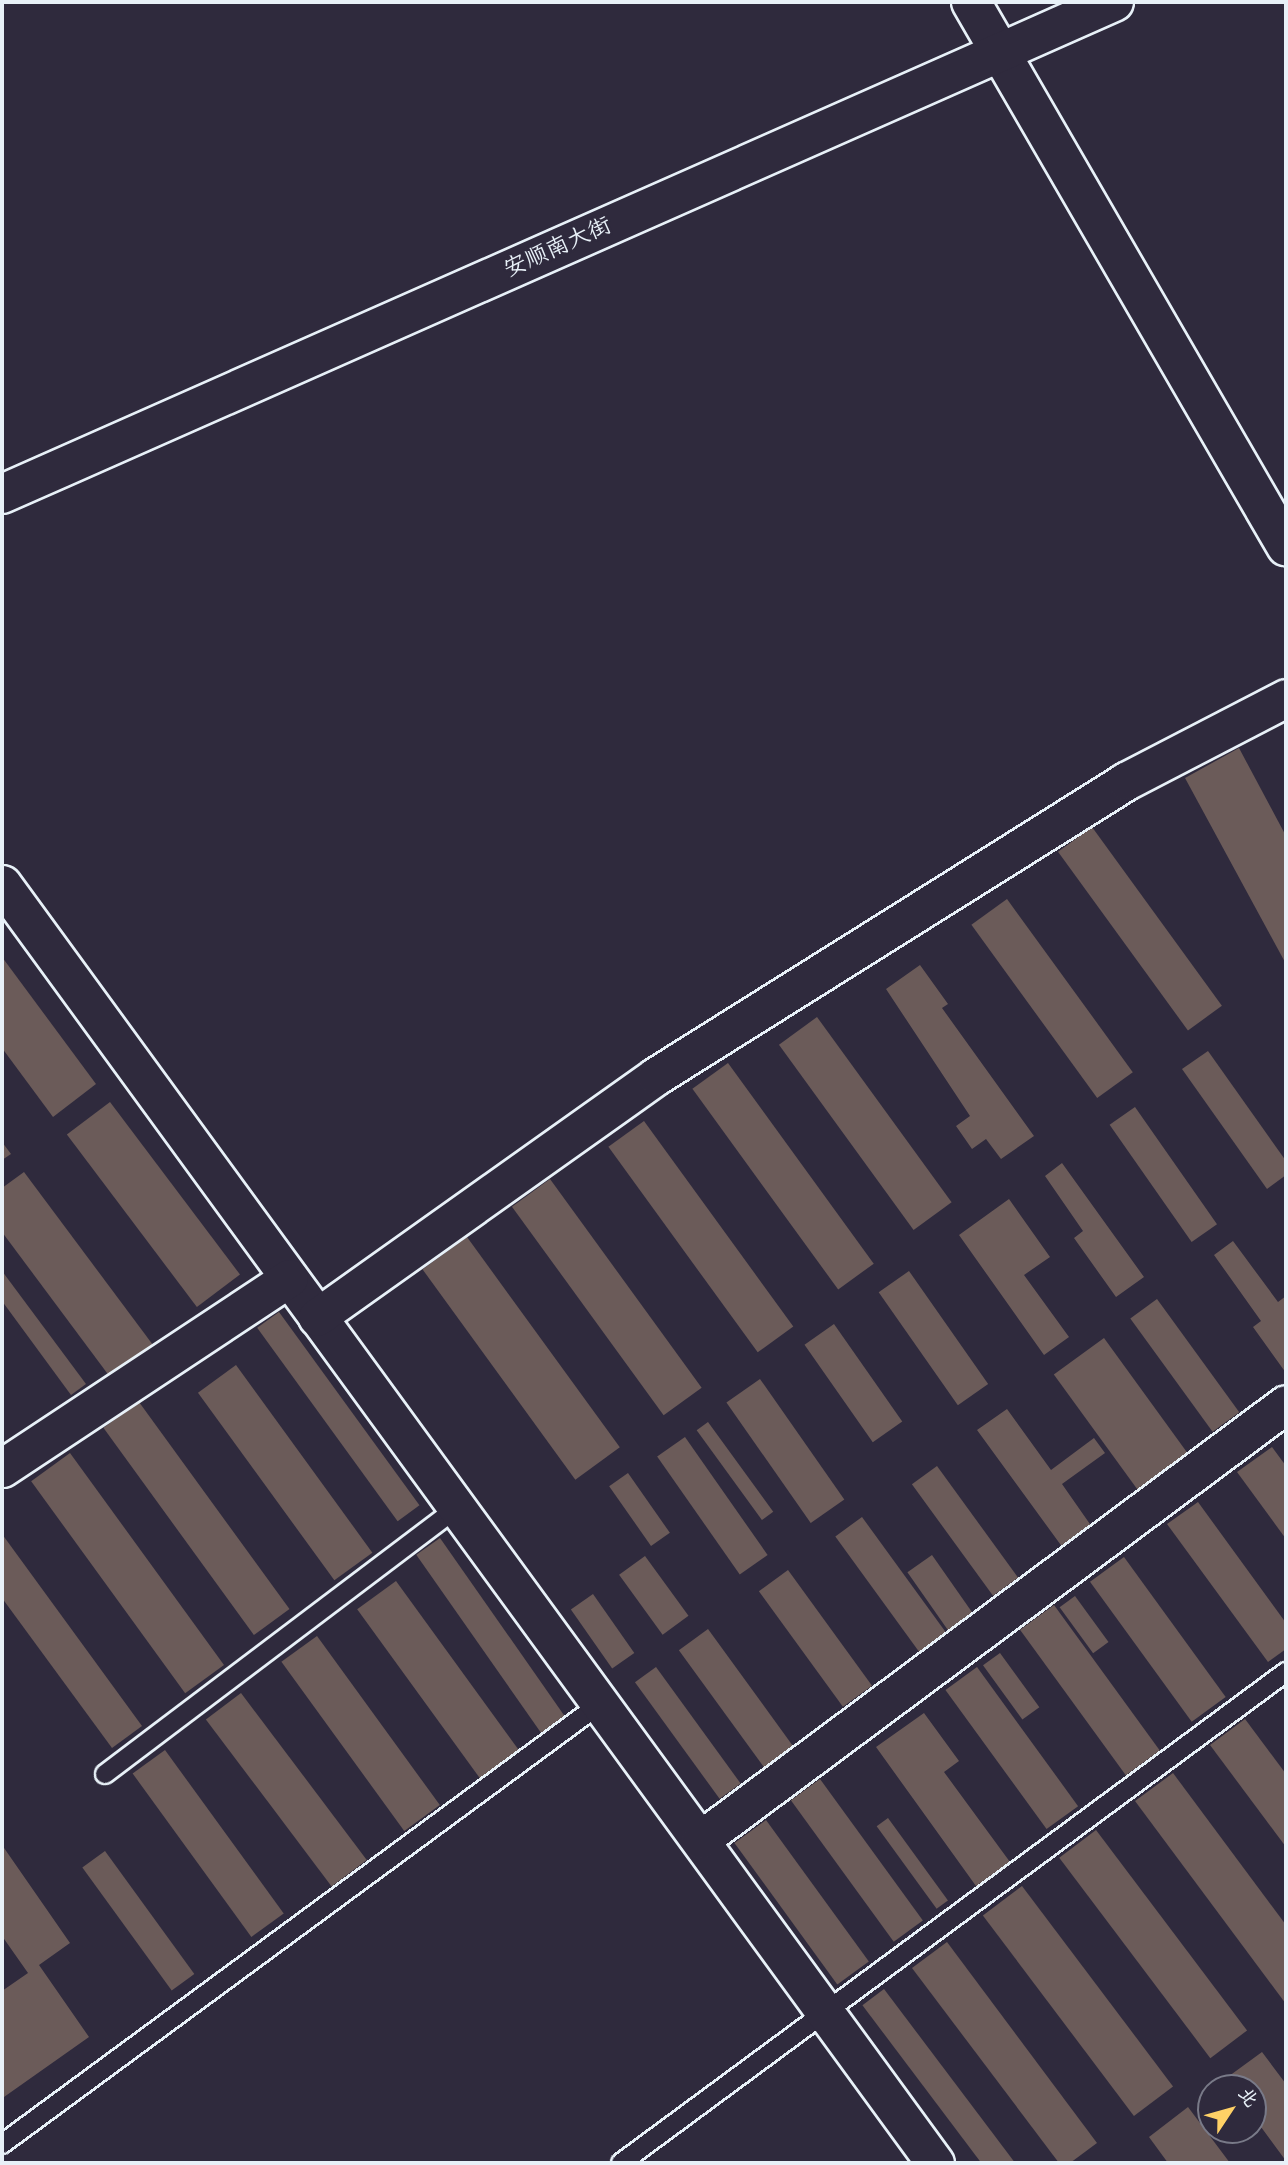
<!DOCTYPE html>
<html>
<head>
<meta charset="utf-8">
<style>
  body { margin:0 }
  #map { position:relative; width:1288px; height:2165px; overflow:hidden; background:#2f2a3d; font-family:Kalam,"LXGW WenKai TC",sans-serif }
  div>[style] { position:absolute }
  .building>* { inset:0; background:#6b5b59; transform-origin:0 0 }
  .roads { filter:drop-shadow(2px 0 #e8f1f8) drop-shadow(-2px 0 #e8f1f8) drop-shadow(0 2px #e8f1f8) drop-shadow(0 -2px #e8f1f8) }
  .lane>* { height:18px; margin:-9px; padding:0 9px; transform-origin:9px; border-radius:9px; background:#2f2a3d }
  .street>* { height:37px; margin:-18.5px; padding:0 18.5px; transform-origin:18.5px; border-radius:18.5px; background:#2f2a3d }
  .secondary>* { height:38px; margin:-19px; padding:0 19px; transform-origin:19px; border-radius:19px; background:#2f2a3d }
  span { translate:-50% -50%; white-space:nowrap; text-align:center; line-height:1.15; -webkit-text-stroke:5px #2f2a3d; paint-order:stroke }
  .street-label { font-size:23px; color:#e8f1f8 }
  .frame { position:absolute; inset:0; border:4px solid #e8f1f8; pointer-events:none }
  .north { position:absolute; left:1197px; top:2074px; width:70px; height:70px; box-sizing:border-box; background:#2f2a3d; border:2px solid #797a88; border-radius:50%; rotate:54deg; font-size:19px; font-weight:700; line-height:28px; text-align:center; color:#e8f1f8 }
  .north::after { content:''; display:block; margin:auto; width:24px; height:32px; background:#ffd166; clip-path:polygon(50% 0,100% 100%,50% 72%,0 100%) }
</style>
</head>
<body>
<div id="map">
  <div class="building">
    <i style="clip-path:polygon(1239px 748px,1286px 836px,1286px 964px,1185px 778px)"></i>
    <i style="left:1092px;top:827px;width:221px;height:42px;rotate:54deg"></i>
    <i style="left:1007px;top:899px;width:214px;height:44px;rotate:54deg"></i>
    <i style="clip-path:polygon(2px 957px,96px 1084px,53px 1117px,2px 1048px)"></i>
    <i style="clip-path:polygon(920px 965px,948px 1004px,942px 1008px,1034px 1136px,1001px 1159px,986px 1139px,972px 1149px,956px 1126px,970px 1116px,886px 989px)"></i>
    <i style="left:817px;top:1017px;width:229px;height:47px;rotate:54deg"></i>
    <i style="clip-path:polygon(1208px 1051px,1286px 1161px,1286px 1175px,1267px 1189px,1182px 1069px)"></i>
    <i style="left:728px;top:1063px;width:248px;height:44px;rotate:54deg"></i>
    <i style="left:110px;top:1102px;width:216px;height:54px;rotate:53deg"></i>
    <i style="left:1135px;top:1107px;width:143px;height:31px;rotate:55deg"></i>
    <i style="left:644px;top:1121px;width:254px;height:44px;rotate:54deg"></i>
    <i style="clip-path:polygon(2px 1142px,11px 1154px,2px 1160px)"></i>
    <i style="clip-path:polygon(1062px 1163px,1144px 1277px,1116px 1297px,1074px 1238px,1083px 1231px,1045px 1176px)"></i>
    <i style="clip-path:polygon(24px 1172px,153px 1345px,110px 1377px,2px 1232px,2px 1188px)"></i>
    <i style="left:550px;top:1179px;width:258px;height:47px;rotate:54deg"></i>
    <i style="clip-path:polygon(1009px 1199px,1050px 1257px,1024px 1275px,1069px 1337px,1044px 1355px,959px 1235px)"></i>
    <i style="left:467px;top:1237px;width:260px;height:55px;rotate:54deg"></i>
    <i style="clip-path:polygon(1233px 1241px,1278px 1302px,1286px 1296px,1286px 1373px,1253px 1327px,1261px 1321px,1214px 1255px)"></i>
    <i style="clip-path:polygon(2px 1271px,86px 1384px,71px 1395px,2px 1301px)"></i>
    <i style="left:909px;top:1271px;width:138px;height:37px;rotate:55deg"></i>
    <i style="left:1157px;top:1299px;width:140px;height:33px;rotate:54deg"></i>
    <i style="left:279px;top:1312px;width:239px;height:27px;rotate:54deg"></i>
    <i style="left:834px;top:1324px;width:119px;height:36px;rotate:55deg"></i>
    <i style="left:1104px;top:1338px;width:142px;height:62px;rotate:54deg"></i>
    <i style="left:236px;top:1365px;width:232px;height:47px;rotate:54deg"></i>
    <i style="left:760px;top:1379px;width:147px;height:41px;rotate:55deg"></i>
    <i style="left:139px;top:1402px;width:256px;height:44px;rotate:54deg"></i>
    <i style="clip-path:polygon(1007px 1409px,1051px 1470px,1094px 1438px,1105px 1453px,1062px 1484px,1092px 1527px,1063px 1548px,977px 1430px)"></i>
    <i style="left:708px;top:1422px;width:111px;height:14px;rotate:54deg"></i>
    <i style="left:685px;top:1437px;width:144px;height:34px;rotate:55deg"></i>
    <i style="clip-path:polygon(1272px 1447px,1286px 1466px,1286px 1539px,1237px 1472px)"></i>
    <i style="left:70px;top:1453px;width:262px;height:48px;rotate:54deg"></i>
    <i style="left:937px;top:1466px;width:138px;height:31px;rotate:54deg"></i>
    <i style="left:628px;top:1473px;width:73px;height:23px;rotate:55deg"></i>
    <i style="clip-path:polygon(1198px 1502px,1286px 1623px,1286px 1649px,1268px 1662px,1167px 1524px)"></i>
    <i style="left:862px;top:1517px;width:145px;height:33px;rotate:54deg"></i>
    <i style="clip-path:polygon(2px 1534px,142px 1726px,112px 1748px,2px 1598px)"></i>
    <i style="left:440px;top:1538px;width:219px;height:29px;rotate:55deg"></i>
    <i style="left:932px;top:1555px;width:72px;height:30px;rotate:55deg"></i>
    <i style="left:645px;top:1556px;width:74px;height:32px;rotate:54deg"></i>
    <i style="left:1124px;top:1557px;width:173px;height:42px;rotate:54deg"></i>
    <i style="left:788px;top:1570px;width:143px;height:36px;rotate:54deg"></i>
    <i style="left:396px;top:1581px;width:211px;height:48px;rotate:54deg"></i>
    <i style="left:593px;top:1594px;width:72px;height:27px;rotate:55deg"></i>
    <i style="left:1075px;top:1596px;width:57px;height:19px;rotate:54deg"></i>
    <i style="left:1054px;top:1605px;width:180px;height:42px;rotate:54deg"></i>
    <i style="left:708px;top:1629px;width:147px;height:36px;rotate:54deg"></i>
    <i style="left:317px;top:1636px;width:209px;height:44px;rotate:54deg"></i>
    <i style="left:1000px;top:1653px;width:67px;height:21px;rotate:54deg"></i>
    <i style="left:656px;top:1667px;width:144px;height:26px;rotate:54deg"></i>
    <i style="left:977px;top:1667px;width:172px;height:39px;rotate:54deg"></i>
    <i style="left:241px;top:1693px;width:209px;height:44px;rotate:53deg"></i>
    <i style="clip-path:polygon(924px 1713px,959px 1761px,944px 1772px,1010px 1862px,976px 1886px,876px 1747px)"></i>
    <i style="clip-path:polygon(1245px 1719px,1286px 1774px,1286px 1847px,1210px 1745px)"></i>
    <i style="left:165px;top:1750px;width:202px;height:40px;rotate:54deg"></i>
    <i style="clip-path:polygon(1173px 1773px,1286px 1925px,1286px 2004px,1135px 1801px)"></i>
    <i style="left:820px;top:1779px;width:175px;height:36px;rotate:54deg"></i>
    <i style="left:888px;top:1818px;width:102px;height:14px;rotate:54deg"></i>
    <i style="left:766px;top:1820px;width:175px;height:39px;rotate:54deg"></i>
    <i style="left:1096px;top:1830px;width:251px;height:46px;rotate:53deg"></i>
    <i style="clip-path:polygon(2px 1845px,70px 1943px,39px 1965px,89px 2037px,4px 2097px,2px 1991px,28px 1973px,2px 1936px)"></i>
    <i style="left:105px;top:1851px;width:152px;height:28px;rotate:54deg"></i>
    <i style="left:1022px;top:1886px;width:251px;height:49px;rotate:53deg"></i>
    <i style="clip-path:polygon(947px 1942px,1097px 2143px,1070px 2163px,1059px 2163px,912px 1968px)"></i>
    <i style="left:884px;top:1989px;width:217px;height:27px;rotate:53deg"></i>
    <i style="clip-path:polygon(1262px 2052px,1286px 2084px,1286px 2161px,1253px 2116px,1253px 2088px,1232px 2088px,1225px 2079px)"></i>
    <i style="clip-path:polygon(1188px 2107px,1230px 2163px,1168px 2163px,1149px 2137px)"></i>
  </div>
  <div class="roads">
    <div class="lane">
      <i style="left:105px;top:1774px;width:441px;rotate:-37.1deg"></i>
      <i style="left:2px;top:2144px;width:742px;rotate:-36.35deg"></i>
      <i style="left:621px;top:2163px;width:827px;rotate:-36.44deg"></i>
    </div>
    <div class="street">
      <i style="left:2px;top:884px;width:1583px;rotate:53.89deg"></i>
      <i style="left:317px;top:1317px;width:416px;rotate:-35.4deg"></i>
      <i style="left:656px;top:1076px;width:555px;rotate:-32.11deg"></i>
      <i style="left:1126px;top:781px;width:180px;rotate:-27.4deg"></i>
      <i style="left:2px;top:1468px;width:344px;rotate:-33.5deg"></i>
      <i style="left:700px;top:1840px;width:730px;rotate:-36.65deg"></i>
    </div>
    <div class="secondary">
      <i style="left:971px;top:2px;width:629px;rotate:59.93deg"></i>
      <i style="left:2px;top:494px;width:1216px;rotate:-23.87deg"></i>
    </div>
  </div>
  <div class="street-label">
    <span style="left:558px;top:248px;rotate:-24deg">安顺南大街</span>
  </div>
  <div class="frame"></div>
  <div class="north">北</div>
</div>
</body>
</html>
